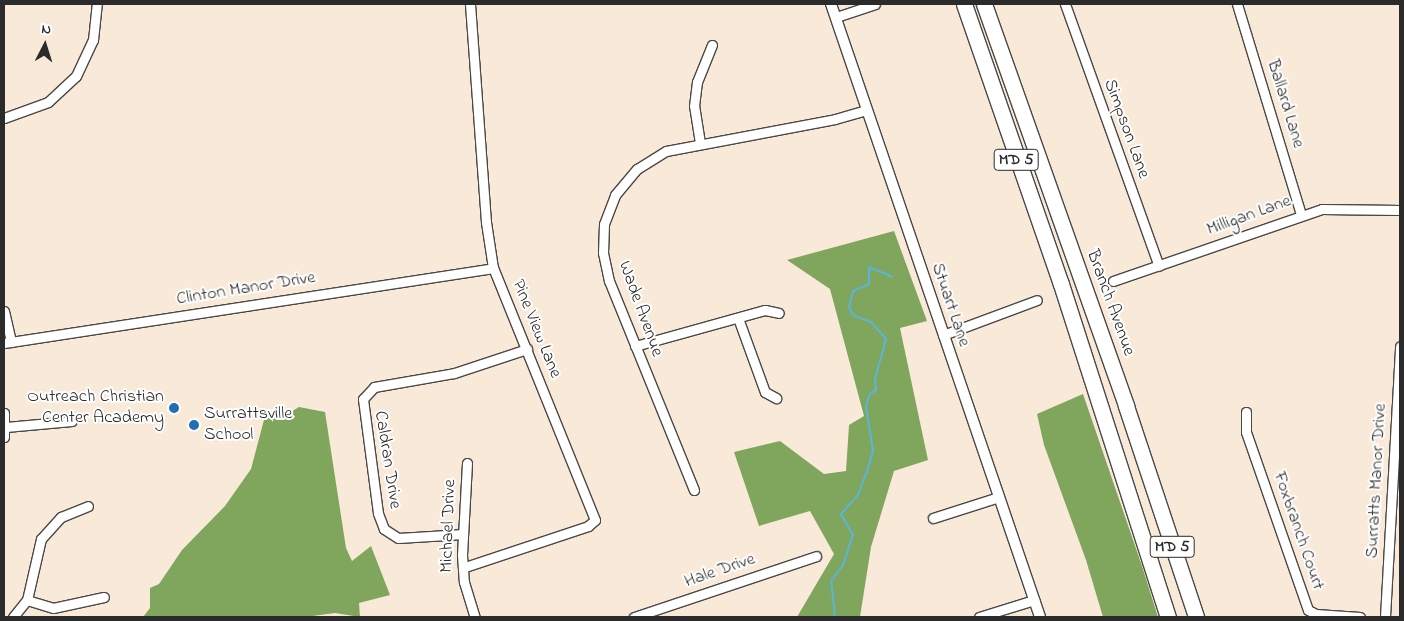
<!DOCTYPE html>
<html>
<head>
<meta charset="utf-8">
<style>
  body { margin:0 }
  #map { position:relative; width:1404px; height:621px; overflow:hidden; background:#f9e9d8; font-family:"Indie Flower",sans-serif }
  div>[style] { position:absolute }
  .forest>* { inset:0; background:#80a65d }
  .stream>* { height:2px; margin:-1px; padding:0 1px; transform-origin:1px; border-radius:1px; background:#5ab5d8 }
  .roads { filter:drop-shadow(1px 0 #4a4845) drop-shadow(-1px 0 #4a4845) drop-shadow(0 1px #4a4845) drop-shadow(0 -1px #4a4845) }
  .minor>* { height:9px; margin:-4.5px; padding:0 4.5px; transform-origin:4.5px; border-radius:4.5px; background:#fff }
  .tertiary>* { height:10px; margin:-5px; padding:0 5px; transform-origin:5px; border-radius:5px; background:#fff }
  .motorway>* { height:15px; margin:-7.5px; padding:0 7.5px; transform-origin:7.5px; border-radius:7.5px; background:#fff }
  .dots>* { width:14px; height:14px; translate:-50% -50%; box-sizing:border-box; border:2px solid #fff; border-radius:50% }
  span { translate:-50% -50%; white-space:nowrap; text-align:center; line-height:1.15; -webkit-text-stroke:4px #fff; paint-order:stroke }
  .shield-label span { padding:1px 4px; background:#fff; border:1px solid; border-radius:4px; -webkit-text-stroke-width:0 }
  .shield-label { font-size:16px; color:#2b2b2b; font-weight:700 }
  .street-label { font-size:18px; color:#2b2b2b }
  .poi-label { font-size:18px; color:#2b2b2b }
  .right { translate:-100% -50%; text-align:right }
  .left { translate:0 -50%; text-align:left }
  .frame { position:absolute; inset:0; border:5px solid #2b2b2b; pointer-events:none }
  .north { position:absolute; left:20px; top:20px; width:50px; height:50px; -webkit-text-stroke:4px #fff; paint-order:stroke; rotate:5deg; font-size:14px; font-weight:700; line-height:20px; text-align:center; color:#2b2b2b }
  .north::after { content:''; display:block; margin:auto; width:18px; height:22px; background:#2b2b2b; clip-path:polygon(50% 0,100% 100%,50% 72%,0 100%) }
</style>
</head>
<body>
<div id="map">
  <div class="forest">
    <i style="clip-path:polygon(894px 231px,927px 321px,900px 328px,928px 460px,894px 471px,871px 547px,860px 617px,797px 617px,834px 554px,810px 511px,759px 526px,734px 452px,780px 441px,824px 474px,846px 471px,849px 425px,864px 416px,830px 289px,787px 260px)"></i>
    <i style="clip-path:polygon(1083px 394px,1142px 566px,1158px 617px,1103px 617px,1086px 560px,1044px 445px,1037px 414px)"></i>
    <i style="clip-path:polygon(299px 407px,325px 412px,346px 548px,352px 561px,371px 546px,390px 595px,359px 603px,360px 617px,335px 613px,305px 617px,143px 617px,150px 608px,150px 588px,159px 584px,182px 550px,225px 506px,251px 469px,265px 416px,286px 415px)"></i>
  </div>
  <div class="stream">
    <i style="left:835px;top:617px;width:36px;rotate:-96deg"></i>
    <i style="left:831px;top:581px;width:20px;rotate:-53deg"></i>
    <i style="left:843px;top:565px;width:32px;rotate:-72deg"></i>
    <i style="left:853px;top:535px;width:24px;rotate:-120deg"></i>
    <i style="left:841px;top:514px;width:25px;rotate:-48deg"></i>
    <i style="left:858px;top:495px;width:25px;rotate:-69deg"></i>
    <i style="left:867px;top:472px;width:22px;rotate:-74deg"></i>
    <i style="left:873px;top:451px;width:46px;rotate:-98.8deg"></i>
    <i style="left:866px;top:406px;width:13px;rotate:-72deg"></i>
    <i style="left:870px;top:394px;width:7px;rotate:-34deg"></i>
    <i style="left:876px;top:390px;width:11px;rotate:-95deg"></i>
    <i style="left:875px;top:379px;width:41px;rotate:-74.6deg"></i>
    <i style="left:886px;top:339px;width:23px;rotate:-131deg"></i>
    <i style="left:871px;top:322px;width:19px;rotate:-159deg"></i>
    <i style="left:853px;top:315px;width:9px;rotate:-117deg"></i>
    <i style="left:849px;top:307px;width:16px;rotate:-76deg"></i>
    <i style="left:853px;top:291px;width:17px;rotate:-24deg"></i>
    <i style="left:869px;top:284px;width:17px;rotate:-90deg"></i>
    <i style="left:869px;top:267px;width:25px;rotate:23deg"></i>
  </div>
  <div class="roads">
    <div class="minor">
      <i style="left:1065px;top:4px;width:278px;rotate:70.3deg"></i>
      <i style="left:1237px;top:4px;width:220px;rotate:73.1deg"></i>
      <i style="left:836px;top:17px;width:41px;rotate:-18.4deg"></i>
      <i style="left:4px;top:118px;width:47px;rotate:-20deg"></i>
      <i style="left:48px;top:102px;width:38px;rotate:-43deg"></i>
      <i style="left:76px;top:76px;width:40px;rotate:-65deg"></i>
      <i style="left:93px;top:40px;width:36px;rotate:-84deg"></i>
      <i style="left:700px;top:143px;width:37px;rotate:-99deg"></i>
      <i style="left:694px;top:106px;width:24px;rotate:-83deg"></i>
      <i style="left:697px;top:82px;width:40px;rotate:-68deg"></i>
      <i style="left:1113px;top:281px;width:221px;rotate:-19deg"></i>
      <i style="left:1322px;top:209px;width:78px;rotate:0.7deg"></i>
      <i style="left:4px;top:311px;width:32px;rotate:77deg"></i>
      <i style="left:738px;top:318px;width:79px;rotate:70deg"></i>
      <i style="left:765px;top:392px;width:13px;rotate:29deg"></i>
      <i style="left:943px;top:335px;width:100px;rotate:-20.4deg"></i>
      <i style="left:4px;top:343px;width:495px;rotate:-8.7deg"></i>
      <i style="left:635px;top:346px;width:135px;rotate:-15.5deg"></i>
      <i style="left:765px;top:310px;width:14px;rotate:12deg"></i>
      <i style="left:1246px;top:412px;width:20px;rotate:90deg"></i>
      <i style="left:1246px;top:432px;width:188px;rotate:70.8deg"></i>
      <i style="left:1308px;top:610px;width:9px;rotate:27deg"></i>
      <i style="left:1316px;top:614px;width:44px;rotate:3.9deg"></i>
      <i style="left:4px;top:413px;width:24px;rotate:90deg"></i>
      <i style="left:6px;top:427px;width:66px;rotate:-5.2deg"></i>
      <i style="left:467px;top:463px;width:92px;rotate:93.1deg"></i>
      <i style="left:462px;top:555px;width:27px;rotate:86deg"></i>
      <i style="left:464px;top:582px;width:37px;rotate:73deg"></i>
      <i style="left:694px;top:490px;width:226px;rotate:-112.1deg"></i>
      <i style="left:609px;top:281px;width:29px;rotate:-102deg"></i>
      <i style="left:603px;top:253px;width:29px;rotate:-88deg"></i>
      <i style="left:604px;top:224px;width:31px;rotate:-69deg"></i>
      <i style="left:615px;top:195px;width:34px;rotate:-50deg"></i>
      <i style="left:637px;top:169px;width:34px;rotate:-32deg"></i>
      <i style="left:666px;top:151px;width:172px;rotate:-10.7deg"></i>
      <i style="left:835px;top:119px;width:33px;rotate:-16deg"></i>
      <i style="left:933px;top:518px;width:69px;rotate:-17.7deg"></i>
      <i style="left:463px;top:534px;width:65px;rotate:176.5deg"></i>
      <i style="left:398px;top:538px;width:17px;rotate:-147deg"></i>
      <i style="left:384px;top:529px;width:17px;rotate:-111deg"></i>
      <i style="left:378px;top:513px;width:115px;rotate:-97.5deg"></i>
      <i style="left:363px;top:399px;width:16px;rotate:-47deg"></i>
      <i style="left:374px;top:387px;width:81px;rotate:-9.9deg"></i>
      <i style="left:454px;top:373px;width:77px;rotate:-18.2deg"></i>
      <i style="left:465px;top:567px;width:130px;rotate:-18.4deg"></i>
      <i style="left:588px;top:526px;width:9px;rotate:-41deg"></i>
      <i style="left:595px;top:520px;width:272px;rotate:-112deg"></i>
      <i style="left:493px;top:268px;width:47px;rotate:-98.7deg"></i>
      <i style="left:486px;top:222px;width:219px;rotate:-94.2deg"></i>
      <i style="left:27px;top:600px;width:27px;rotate:17deg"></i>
      <i style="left:53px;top:608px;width:52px;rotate:-12.2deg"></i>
      <i style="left:13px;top:617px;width:22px;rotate:-51deg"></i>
      <i style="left:27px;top:600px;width:63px;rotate:-77.1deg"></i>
      <i style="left:41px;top:539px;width:30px;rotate:-48deg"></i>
      <i style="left:61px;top:517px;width:29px;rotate:-22deg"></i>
      <i style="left:634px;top:617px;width:192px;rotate:-18.5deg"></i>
      <i style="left:979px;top:617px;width:58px;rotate:-17.2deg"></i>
      <i style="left:1385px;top:617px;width:271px;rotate:-86.8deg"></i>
    </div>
    <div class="tertiary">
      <i style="left:831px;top:4px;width:648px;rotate:71.17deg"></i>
    </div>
    <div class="motorway">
      <i style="left:964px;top:4px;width:296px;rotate:70.9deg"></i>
      <i style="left:1061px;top:284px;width:350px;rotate:72.2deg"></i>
      <i style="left:984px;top:4px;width:426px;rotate:70.5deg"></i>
      <i style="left:1126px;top:406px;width:222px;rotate:71.6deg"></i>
    </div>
  </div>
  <div class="dots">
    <i style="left:174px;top:408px;background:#1f6fb2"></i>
    <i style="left:194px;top:425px;background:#1f6fb2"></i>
  </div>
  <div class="shield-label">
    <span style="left:1016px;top:160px">MD 5</span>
    <span style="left:1172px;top:547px">MD 5</span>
  </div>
  <div class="street-label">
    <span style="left:1285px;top:104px;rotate:73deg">Ballard Lane</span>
    <span style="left:1126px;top:129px;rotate:70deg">Simpson Lane</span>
    <span style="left:1249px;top:216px;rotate:-20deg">Milligan Lane</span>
    <span style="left:246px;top:289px;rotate:-9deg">Clinton Manor Drive</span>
    <span style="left:1110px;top:303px;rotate:70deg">Branch Avenue</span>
    <span style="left:950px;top:305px;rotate:71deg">Stuart Lane</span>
    <span style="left:640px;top:309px;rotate:70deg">Wade Avenue</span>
    <span style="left:536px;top:329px;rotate:68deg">Pine View Lane</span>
    <span style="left:387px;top:460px;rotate:81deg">Caldran Drive</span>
    <span style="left:1377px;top:481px;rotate:-87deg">Surratts Manor Drive</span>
    <span style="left:449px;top:526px;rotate:-88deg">Michael Drive</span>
    <span style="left:1298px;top:531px;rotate:71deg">Foxbranch Court</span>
    <span style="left:720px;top:571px;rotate:-19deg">Hale Drive</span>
  </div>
  <div class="poi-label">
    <span class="right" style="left:164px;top:408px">Outreach Christian<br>Center Academy</span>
    <span class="left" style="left:204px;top:425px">Surrattsville<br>School</span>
  </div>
  <div class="frame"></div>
  <div class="north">N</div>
</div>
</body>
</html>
